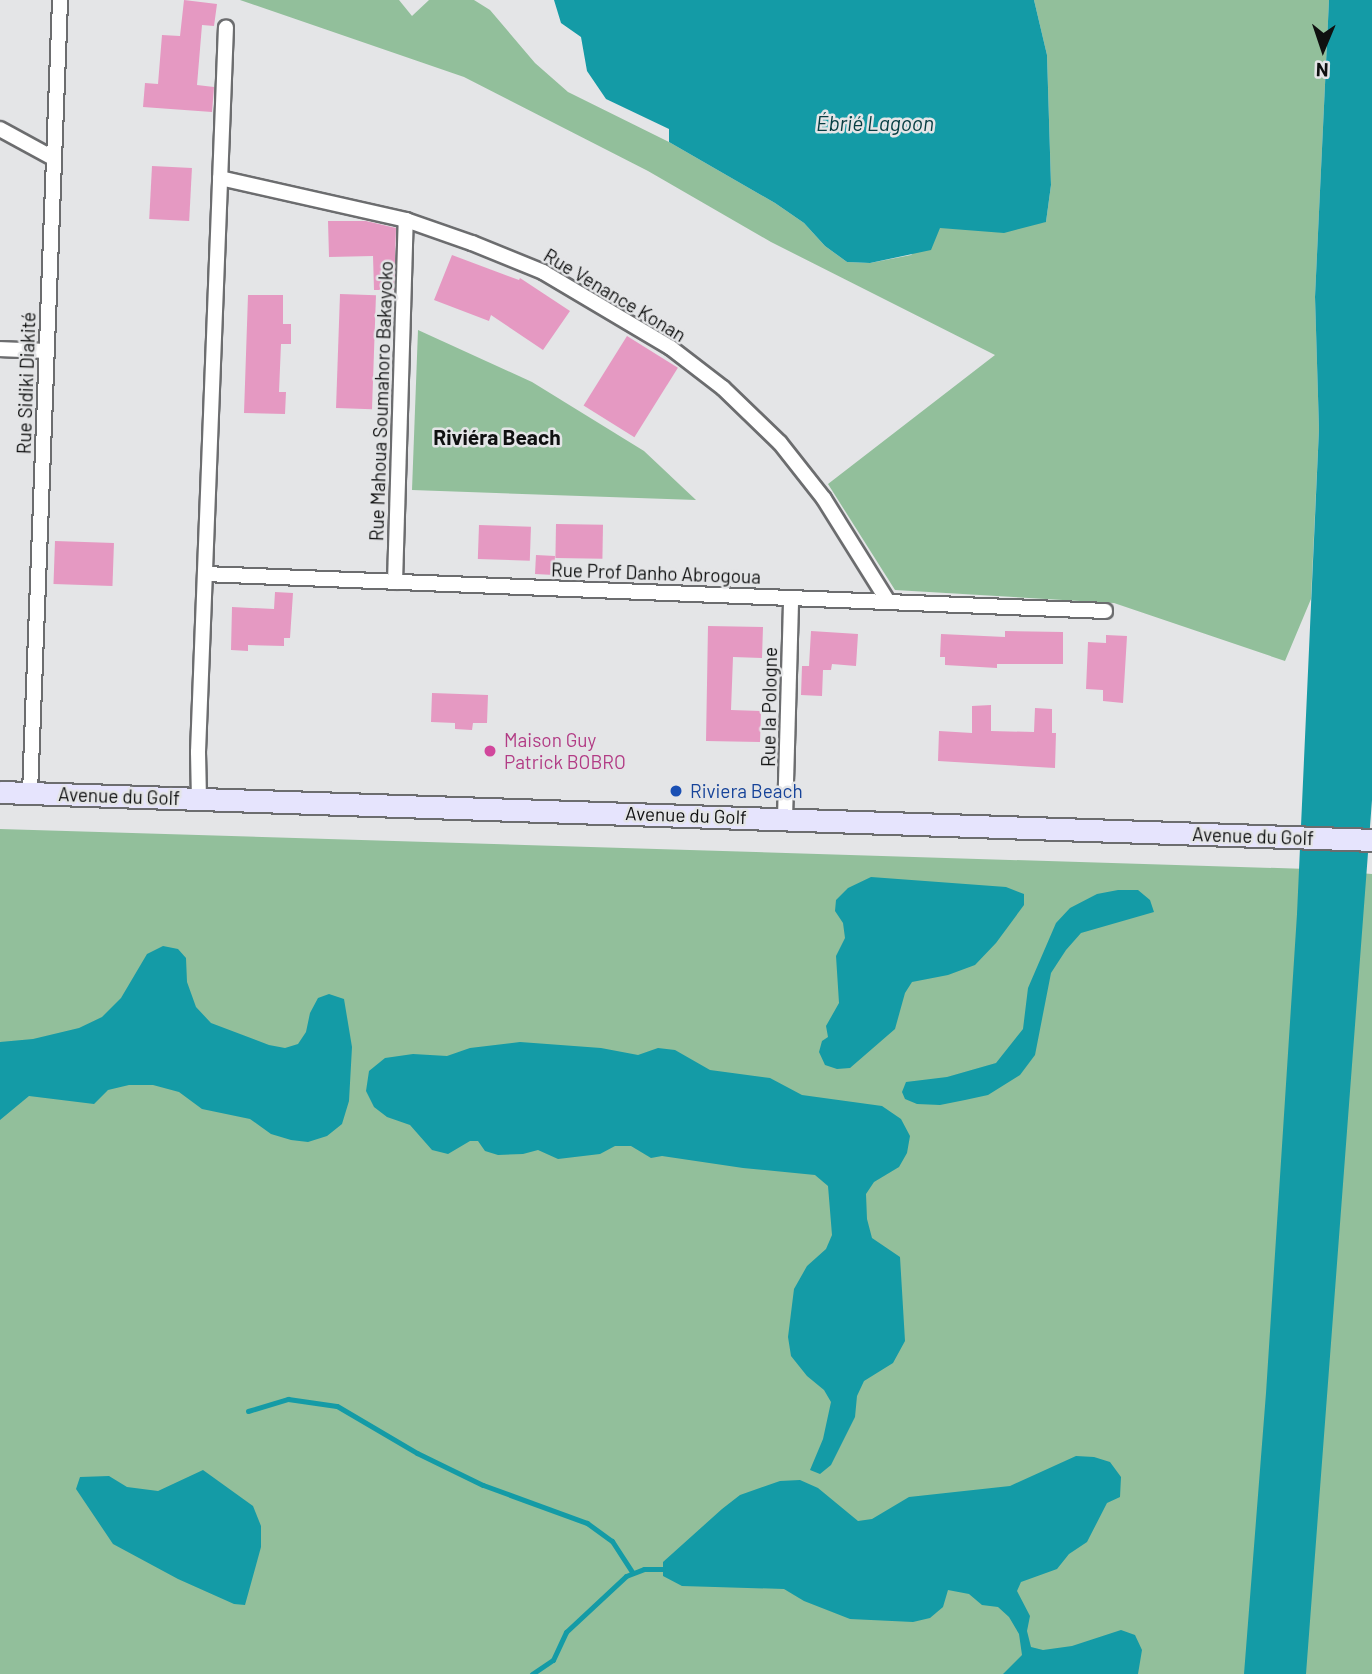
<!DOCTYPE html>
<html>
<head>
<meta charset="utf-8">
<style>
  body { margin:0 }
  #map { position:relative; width:1372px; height:1674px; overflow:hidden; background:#e4e5e7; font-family:Barlow,sans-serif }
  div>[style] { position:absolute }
  .green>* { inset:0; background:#92bf9b }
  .water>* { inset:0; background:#149ba6 }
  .stream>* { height:5px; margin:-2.5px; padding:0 2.5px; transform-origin:2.5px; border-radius:2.5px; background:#149ba6 }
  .building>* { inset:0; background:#e599c2; transform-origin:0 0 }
  .roads { filter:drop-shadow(2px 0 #6c6d6f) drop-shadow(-2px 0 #6c6d6f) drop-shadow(0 2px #6c6d6f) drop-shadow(0 -2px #6c6d6f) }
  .minor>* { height:14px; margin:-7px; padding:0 7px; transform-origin:7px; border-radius:7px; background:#fff }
  .secondary>* { height:21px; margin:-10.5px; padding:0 10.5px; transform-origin:10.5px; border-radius:10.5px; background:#e6e4fd }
  .dots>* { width:19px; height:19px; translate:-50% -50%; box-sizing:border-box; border:4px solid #e4e5e7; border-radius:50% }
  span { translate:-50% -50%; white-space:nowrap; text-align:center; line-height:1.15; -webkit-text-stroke:5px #e4e5e7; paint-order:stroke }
  .street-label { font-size:19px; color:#0f1010 }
  .hotel-label { font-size:19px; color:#b23c85 }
  .left { translate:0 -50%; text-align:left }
  .transit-label { font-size:19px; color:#164399 }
  .water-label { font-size:21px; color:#053d42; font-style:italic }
  .neighbourhood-label { font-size:21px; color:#0f1010; font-weight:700 }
  .north { position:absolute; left:1288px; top:14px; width:70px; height:70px; -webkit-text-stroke:5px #e4e5e7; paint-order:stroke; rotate:182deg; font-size:19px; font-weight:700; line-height:28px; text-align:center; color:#0f1010 }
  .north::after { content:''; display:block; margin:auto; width:24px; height:32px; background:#0f1010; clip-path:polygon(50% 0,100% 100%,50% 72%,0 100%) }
</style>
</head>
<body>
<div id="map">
  <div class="green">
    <i style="clip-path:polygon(240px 0,399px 0,412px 16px,429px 0,474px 0,490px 10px,535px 63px,568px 92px,669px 142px,775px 203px,804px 223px,825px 246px,847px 262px,870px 263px,911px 255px,940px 227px,1046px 222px,1051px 185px,1047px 55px,1034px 0,1329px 0,1315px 297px,1319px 429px,1311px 599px,1285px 661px,1114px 603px,895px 590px,828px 484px,995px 355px,771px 242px,648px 171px,464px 77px)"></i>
    <i style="clip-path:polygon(418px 330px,532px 382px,644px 451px,696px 500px,412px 490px)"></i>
    <i style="clip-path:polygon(0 829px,1308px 869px,1372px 874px,1372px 1674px,0 1674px)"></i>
  </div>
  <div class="water">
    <i style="clip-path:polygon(554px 0,1034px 0,1047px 55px,1051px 185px,1046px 222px,1004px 233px,940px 228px,931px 250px,870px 263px,847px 262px,825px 246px,804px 223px,775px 203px,669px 142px,669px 129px,606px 99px,587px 71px,581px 37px,561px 23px)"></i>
    <i style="clip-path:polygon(1329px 0,1372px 0,1372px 800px,1306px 1674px,1244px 1674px,1266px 1393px,1297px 914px,1319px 429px,1315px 297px)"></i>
    <i style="clip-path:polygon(871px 877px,1006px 887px,1024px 894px,1024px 905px,996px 943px,975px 965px,948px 975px,912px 982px,905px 993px,895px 1029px,850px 1068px,837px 1069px,825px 1065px,819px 1052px,822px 1041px,828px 1037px,826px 1026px,839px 1003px,836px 956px,845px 938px,843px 923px,835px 911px,836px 900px,848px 888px)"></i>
    <i style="clip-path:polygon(1118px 890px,1138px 890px,1150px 900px,1154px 912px,1081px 933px,1066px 950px,1051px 973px,1035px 1055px,1020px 1075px,988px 1095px,965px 1100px,940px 1105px,917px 1104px,905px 1099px,902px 1092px,906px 1082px,947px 1077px,996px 1063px,1023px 1029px,1028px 988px,1056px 923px,1070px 908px,1097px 894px)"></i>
    <i style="clip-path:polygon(163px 946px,178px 949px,186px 958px,187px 982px,196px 1007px,211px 1023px,269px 1045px,285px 1048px,298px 1044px,306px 1032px,310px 1013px,318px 998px,329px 994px,344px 999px,352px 1047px,349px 1101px,342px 1124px,327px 1136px,308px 1142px,291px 1140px,271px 1134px,250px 1119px,202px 1109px,179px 1092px,153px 1085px,129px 1085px,108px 1090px,94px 1104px,29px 1096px,0 1120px,0 1042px,33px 1039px,79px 1028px,102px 1017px,121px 998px,147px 954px)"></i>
    <i style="clip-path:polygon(520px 1042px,601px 1048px,638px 1055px,658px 1048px,675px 1050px,710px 1070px,770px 1078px,802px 1095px,882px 1106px,901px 1119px,910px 1136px,907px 1153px,899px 1167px,874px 1182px,866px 1194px,867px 1219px,872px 1238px,900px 1257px,905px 1341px,893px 1363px,864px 1381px,857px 1396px,855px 1417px,831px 1465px,820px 1474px,810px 1470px,823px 1439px,831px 1402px,824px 1390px,807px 1376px,791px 1356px,788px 1337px,794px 1289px,807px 1266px,826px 1249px,832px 1235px,828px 1186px,815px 1175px,743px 1168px,662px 1156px,651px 1158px,631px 1146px,615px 1146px,600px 1154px,558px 1159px,538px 1150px,523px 1154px,498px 1155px,485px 1151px,478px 1141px,470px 1141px,448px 1154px,432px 1150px,410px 1125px,387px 1117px,374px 1107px,366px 1091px,369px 1071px,385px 1058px,413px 1054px,447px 1056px,470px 1048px)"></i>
    <i style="clip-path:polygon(1076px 1456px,1094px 1457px,1110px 1462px,1121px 1477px,1120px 1497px,1107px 1503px,1087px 1542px,1069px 1554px,1057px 1569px,1021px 1582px,1017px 1591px,1030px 1616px,1027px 1631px,1031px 1647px,1043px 1650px,1072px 1646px,1121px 1630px,1135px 1635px,1142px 1650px,1138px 1674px,1003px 1674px,1022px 1655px,1019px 1634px,1009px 1617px,998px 1607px,982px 1605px,969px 1594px,948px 1590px,943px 1607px,930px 1618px,913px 1622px,850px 1619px,804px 1601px,784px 1589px,682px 1586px,663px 1576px,663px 1562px,722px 1509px,740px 1495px,780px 1481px,800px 1480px,818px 1488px,858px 1521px,872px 1519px,909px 1497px,1010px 1486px)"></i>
    <i style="clip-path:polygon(203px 1470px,253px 1506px,261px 1526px,261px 1547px,245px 1605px,234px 1604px,178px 1579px,113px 1544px,76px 1489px,80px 1477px,109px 1476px,127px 1487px,158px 1491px)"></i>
  </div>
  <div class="stream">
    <i style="left:248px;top:1411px;width:42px;rotate:-16.7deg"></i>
    <i style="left:288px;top:1399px;width:49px;rotate:8.1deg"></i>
    <i style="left:337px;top:1406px;width:93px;rotate:30.4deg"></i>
    <i style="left:417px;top:1453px;width:73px;rotate:25.9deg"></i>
    <i style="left:483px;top:1485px;width:111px;rotate:20.1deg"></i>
    <i style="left:587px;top:1523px;width:31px;rotate:36deg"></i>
    <i style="left:612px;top:1541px;width:38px;rotate:57deg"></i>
    <i style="left:532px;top:1674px;width:25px;rotate:-34deg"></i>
    <i style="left:553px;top:1660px;width:31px;rotate:-65deg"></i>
    <i style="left:566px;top:1632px;width:82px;rotate:-43deg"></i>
    <i style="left:626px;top:1576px;width:19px;rotate:-21deg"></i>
    <i style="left:644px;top:1569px;width:19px"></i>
  </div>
  <div class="building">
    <i style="clip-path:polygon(184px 0,217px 4px,214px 26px,202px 25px,197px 85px,214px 87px,212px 112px,143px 107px,145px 83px,158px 84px,162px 35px,180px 36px)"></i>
    <i style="left:152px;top:166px;width:40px;height:53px;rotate:3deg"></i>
    <i style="clip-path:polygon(328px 221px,366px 221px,396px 228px,394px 290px,374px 290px,373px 256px,329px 257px)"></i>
    <i style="clip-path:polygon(452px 255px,519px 280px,520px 278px,570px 311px,543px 350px,491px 315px,489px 321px,434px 300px)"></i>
    <i style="left:340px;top:294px;width:36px;height:114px;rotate:2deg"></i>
    <i style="clip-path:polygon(248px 295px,283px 295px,283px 324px,291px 324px,291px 344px,281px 344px,279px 392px,286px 392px,285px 414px,244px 413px)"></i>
    <i style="left:627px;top:336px;width:60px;height:82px;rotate:32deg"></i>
    <i style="left:556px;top:524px;width:47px;height:34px;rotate:1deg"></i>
    <i style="left:479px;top:525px;width:52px;height:34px;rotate:2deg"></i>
    <i style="left:55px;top:541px;width:59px;height:43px;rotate:2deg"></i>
    <i style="left:536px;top:555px;width:19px;height:19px;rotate:3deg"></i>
    <i style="clip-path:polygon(275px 592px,293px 593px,290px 638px,284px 638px,284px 646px,248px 645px,248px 651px,231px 650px,232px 607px,274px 609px)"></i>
    <i style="clip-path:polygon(708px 626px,763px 627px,762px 658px,733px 657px,731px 710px,761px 711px,760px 742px,706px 741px)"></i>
    <i style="clip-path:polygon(811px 631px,858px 634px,856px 666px,832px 664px,831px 670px,823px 670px,822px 696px,801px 695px,802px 666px,809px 666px)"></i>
    <i style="clip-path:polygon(1005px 631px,1063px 632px,1063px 664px,997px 664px,997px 668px,945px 665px,945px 657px,940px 657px,941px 634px,1005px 637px)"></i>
    <i style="clip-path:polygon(1106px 635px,1127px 636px,1123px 703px,1103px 701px,1103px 690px,1086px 689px,1088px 642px,1106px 643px)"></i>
    <i style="clip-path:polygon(432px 693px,488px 695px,487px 723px,473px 723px,472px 730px,455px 729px,455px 723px,431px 722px)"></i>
    <i style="clip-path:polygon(991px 705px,991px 731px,1034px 732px,1035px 708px,1052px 709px,1052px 733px,1056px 733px,1055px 768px,938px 761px,939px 731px,972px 733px,972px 706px)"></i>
  </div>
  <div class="roads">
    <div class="minor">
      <i style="left:0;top:129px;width:60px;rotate:28.7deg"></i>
      <i style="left:220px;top:178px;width:191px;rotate:12.7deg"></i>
      <i style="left:406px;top:220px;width:70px;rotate:19.2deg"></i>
      <i style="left:472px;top:243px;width:77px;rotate:22.2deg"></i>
      <i style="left:543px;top:272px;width:149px;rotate:30.7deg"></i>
      <i style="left:671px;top:348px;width:66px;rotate:37.6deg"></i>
      <i style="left:723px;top:388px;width:79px;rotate:44deg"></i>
      <i style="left:780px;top:443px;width:71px;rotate:51.8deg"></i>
      <i style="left:824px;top:499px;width:119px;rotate:58deg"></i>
      <i style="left:0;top:349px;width:46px;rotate:2.5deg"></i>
      <i style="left:205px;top:574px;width:901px;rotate:2.35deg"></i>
      <i style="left:395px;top:582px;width:362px;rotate:-88.3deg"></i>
      <i style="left:30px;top:793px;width:794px;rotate:-87.83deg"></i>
      <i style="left:199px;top:800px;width:48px;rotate:-91.2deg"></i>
      <i style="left:198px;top:752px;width:725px;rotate:-87.79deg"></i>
      <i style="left:785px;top:818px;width:220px;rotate:-88.4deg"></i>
    </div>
    <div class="secondary">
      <i style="left:0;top:792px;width:1373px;rotate:2deg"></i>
    </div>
  </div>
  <div class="dots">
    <i style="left:490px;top:751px;background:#d1479c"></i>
    <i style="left:676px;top:791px;background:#1a4fb4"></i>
  </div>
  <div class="street-label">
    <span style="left:615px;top:295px;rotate:31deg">Rue Venance Konan</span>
    <span style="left:26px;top:383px;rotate:-88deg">Rue Sidiki Diakité</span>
    <span style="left:381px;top:401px;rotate:-88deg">Rue Mahoua Soumahoro Bakayoko</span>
    <span style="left:656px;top:573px;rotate:2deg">Rue Prof Danho Abrogoua</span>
    <span style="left:769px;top:707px;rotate:-89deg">Rue la Pologne</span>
    <span style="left:119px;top:796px;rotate:2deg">Avenue du Golf</span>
    <span style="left:686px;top:815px;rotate:2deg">Avenue du Golf</span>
    <span style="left:1253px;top:836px;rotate:2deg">Avenue du Golf</span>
  </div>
  <div class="hotel-label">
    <span class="left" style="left:504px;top:751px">Maison Guy<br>Patrick BOBRO</span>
  </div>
  <div class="transit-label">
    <span class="left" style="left:690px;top:791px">Riviera Beach</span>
  </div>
  <div class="water-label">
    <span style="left:875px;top:123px">Ébrié Lagoon</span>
  </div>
  <div class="neighbourhood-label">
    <span style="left:497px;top:437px">Riviéra Beach</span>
  </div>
  <div class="north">N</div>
</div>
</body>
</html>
